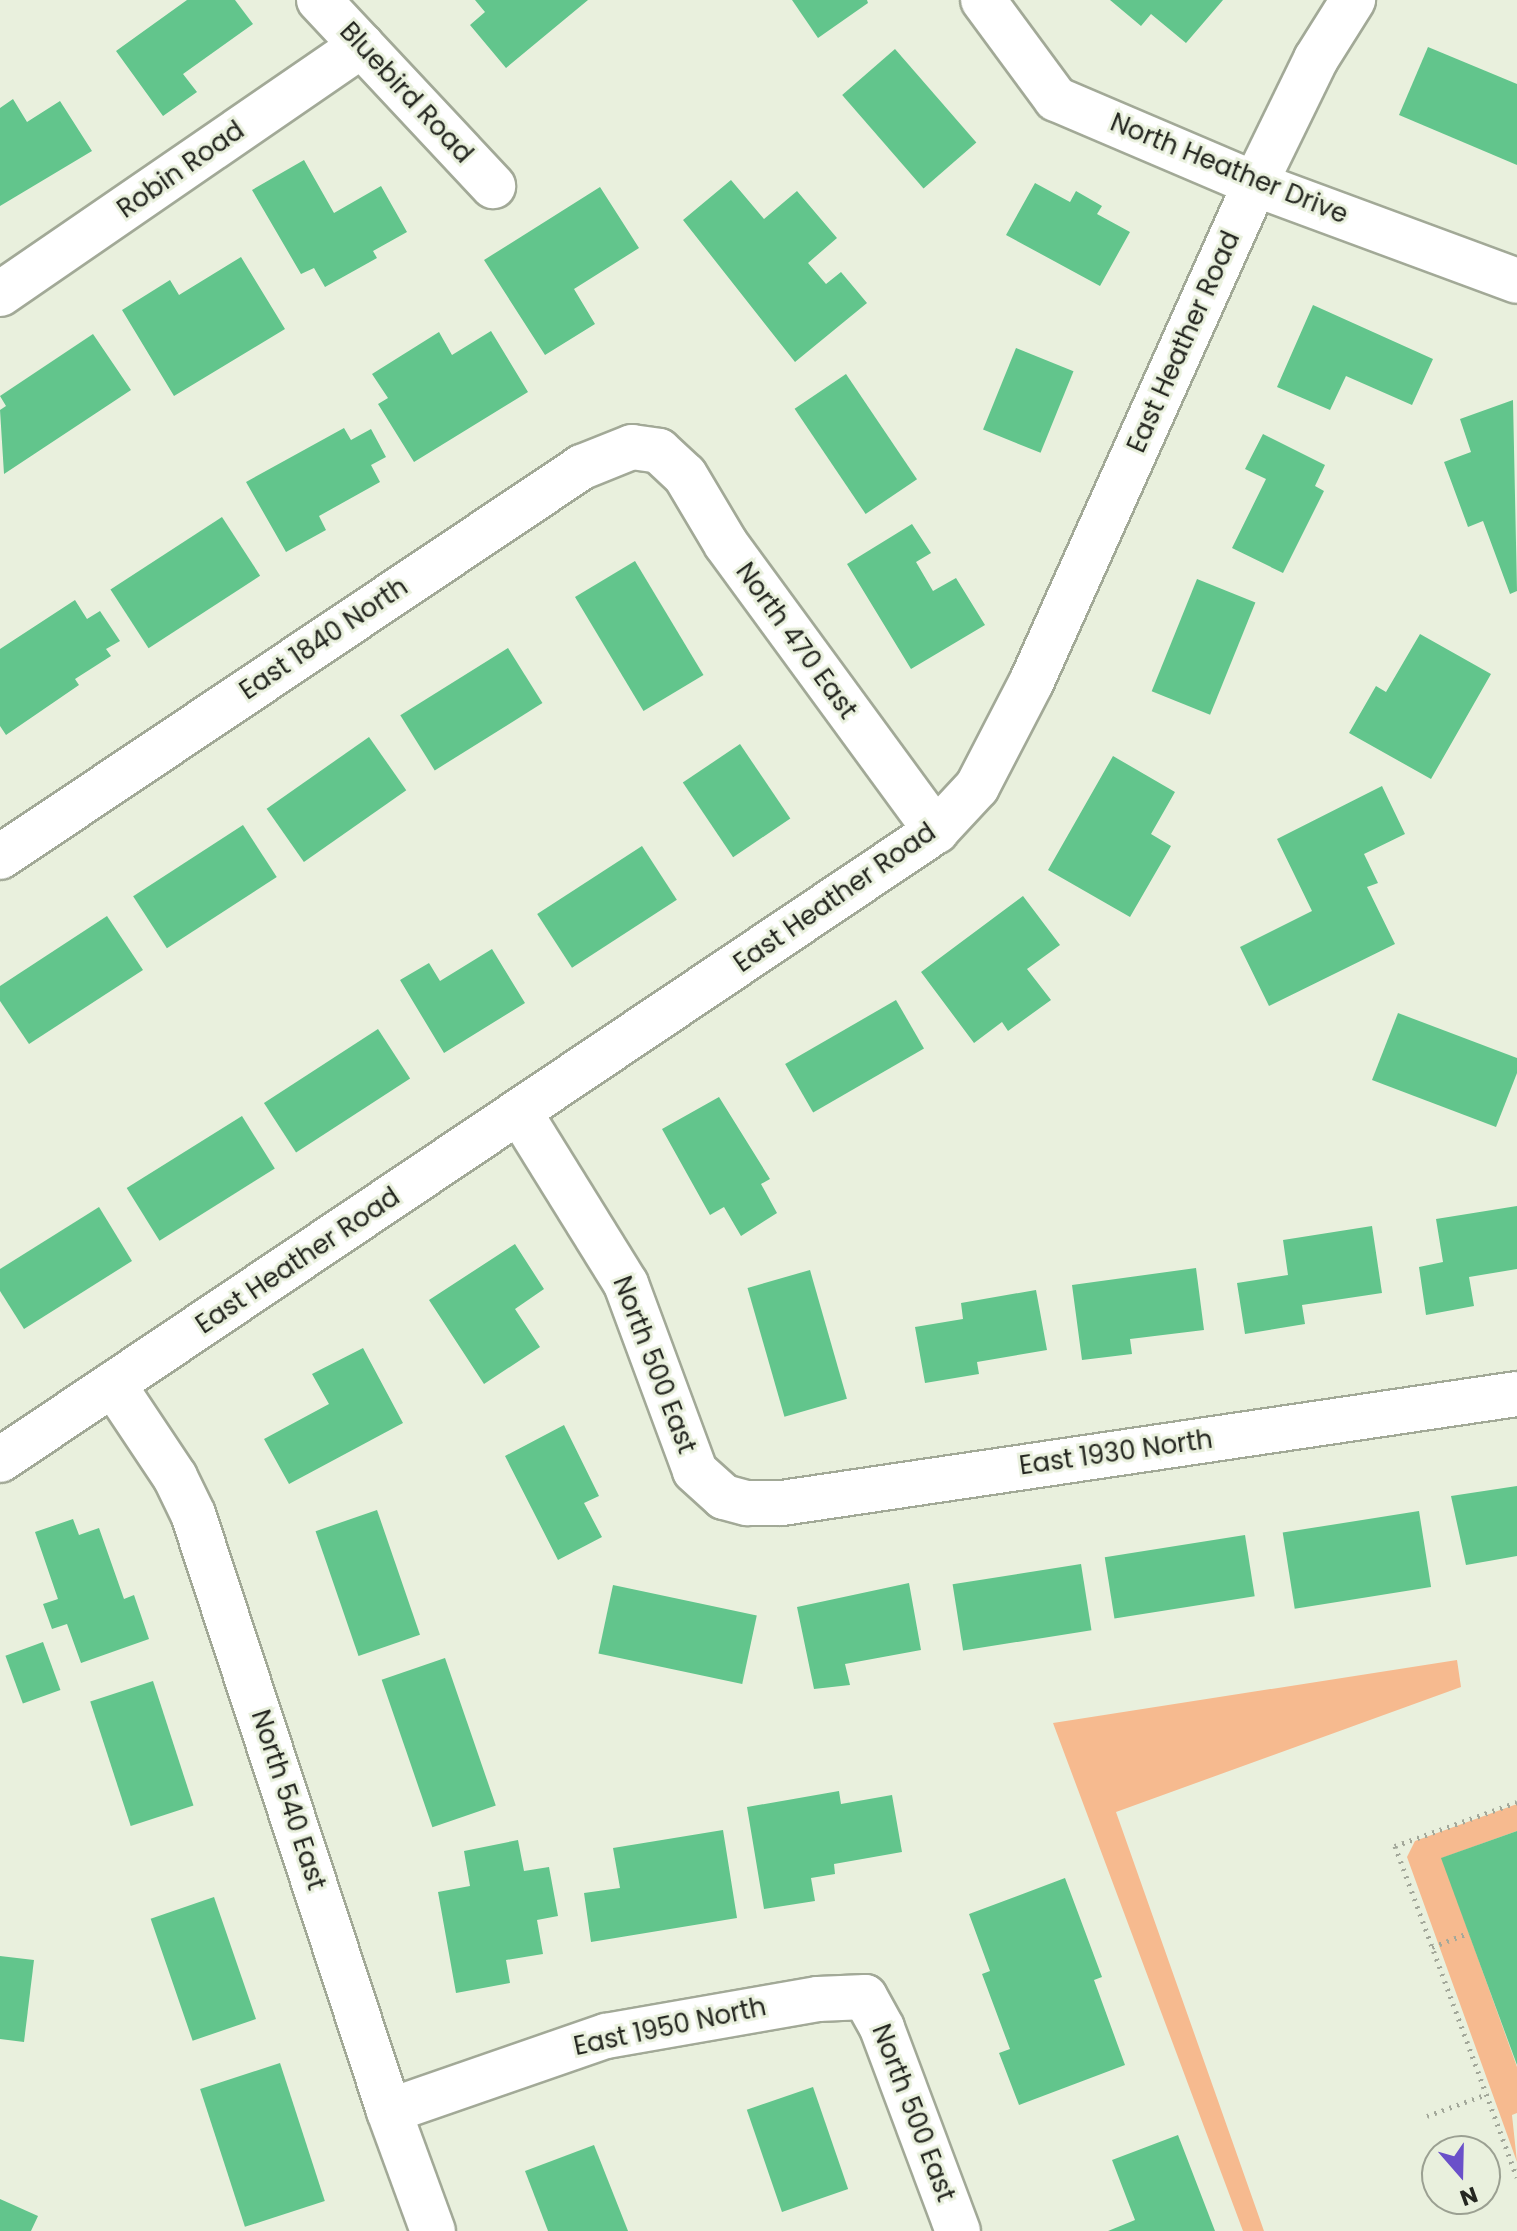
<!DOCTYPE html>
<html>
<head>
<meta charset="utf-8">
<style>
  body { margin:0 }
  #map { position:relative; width:1517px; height:2231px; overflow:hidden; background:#e9f0dd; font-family:Poppins,sans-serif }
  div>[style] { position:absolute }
  .green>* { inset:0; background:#f6ba8f }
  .building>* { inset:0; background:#62c58c; transform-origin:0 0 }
  .path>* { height:5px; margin-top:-2.5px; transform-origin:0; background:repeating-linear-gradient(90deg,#a3a89a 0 2px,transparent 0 8px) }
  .roads { filter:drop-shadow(2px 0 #a2a997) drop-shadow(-2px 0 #a2a997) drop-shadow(0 2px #a2a997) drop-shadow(0 -2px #a2a997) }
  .street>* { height:44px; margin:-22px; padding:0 22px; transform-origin:22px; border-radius:22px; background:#fff }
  span { translate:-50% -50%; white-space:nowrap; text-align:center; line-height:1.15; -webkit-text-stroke:6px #e9f0dd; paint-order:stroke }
  .street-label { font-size:26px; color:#252721 }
  .north { position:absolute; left:1421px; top:2135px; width:80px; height:80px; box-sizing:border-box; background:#e9f0dd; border:2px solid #9ba092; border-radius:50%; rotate:160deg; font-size:22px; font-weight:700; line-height:32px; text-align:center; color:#252721 }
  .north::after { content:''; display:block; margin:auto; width:28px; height:36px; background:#6a50c9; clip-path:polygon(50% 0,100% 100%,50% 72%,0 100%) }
</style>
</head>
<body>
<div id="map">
  <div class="green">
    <i style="clip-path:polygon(1457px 1660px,1461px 1687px,1116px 1812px,1264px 2231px,1243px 2231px,1053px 1723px)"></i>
    <i style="clip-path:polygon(1517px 1804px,1517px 1831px,1442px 1858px,1517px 2067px,1517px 2113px,1512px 2115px,1517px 2162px,1407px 1857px,1415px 1841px)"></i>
  </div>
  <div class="building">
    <i style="clip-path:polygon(187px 0,235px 0,253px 24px,183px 74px,197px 92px,163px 116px,116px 51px)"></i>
    <i style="clip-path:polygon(475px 0,588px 0,506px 68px,470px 25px,485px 12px)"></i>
    <i style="clip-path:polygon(792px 0,867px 0,868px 3px,818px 38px)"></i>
    <i style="clip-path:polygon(1110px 0,1223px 0,1186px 43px,1151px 14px,1141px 26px)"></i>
    <i style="clip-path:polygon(1428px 47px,1517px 84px,1517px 165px,1399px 115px)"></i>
    <i style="left:895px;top:49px;width:124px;height:70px;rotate:49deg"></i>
    <i style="clip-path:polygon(13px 99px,27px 122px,60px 101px,92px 151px,0 206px,0 108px)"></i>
    <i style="clip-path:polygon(304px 160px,334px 213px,381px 186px,407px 232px,373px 251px,377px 258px,325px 287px,314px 268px,301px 274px,252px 190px)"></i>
    <i style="clip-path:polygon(731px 180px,764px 219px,797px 191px,837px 238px,808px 263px,826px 284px,841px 272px,867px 303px,795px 362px,683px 220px)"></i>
    <i style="clip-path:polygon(1035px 183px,1070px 202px,1076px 191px,1102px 206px,1097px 214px,1130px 232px,1100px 286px,1006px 235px)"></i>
    <i style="clip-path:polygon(600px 187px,639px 248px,574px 289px,595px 324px,545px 355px,484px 260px)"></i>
    <i style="clip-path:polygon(241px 257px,285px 329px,174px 396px,122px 310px,170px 280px,179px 295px)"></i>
    <i style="clip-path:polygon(1313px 305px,1433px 359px,1412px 405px,1346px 376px,1330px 410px,1277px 387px)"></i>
    <i style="clip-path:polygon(491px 331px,528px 392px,414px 462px,378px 404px,388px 398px,372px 374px,439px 332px,452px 355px)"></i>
    <i style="clip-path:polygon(93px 334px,131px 390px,4px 474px,0 410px,6px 406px,0 396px)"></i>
    <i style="left:1016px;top:348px;width:62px;height:88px;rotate:22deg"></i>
    <i style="left:846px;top:374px;width:127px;height:62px;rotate:56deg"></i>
    <i style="clip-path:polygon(1513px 400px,1517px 591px,1510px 594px,1483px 521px,1468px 527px,1444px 462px,1471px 452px,1460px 419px)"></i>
    <i style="clip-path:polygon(344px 428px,351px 440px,371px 429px,386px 457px,371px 465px,380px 482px,319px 516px,326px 530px,286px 552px,246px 482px)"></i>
    <i style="clip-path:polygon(1263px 434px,1325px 465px,1315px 486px,1324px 491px,1283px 573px,1232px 548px,1266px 479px,1245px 469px)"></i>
    <i style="left:222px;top:517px;width:70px;height:133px;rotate:57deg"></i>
    <i style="clip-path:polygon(912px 524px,931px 553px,916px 562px,933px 591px,956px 578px,985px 625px,911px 669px,847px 564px)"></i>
    <i style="left:635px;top:561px;width:133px;height:70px;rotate:59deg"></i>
    <i style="left:1197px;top:579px;width:63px;height:121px;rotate:22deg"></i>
    <i style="clip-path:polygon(75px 600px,87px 619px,100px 611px,120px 641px,106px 649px,111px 656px,75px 679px,79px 685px,6px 735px,0 726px,0 649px)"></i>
    <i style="clip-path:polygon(1420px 634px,1491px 674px,1431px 779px,1349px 733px,1376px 686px,1386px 692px)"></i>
    <i style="left:508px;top:648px;width:65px;height:127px;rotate:58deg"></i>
    <i style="left:369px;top:737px;width:65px;height:125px;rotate:55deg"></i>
    <i style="left:740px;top:744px;width:90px;height:69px;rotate:56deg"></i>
    <i style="clip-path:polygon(1113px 756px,1175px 792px,1151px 834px,1171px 846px,1130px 917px,1048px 870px)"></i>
    <i style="clip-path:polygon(1382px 786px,1405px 834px,1364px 854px,1378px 883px,1367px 887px,1395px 944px,1269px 1006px,1240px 947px,1312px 911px,1277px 839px)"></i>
    <i style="left:243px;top:825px;width:62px;height:131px;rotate:57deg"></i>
    <i style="left:642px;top:846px;width:64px;height:125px;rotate:57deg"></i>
    <i style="clip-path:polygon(1023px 896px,1060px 945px,1027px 969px,1051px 1000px,1008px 1031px,1002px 1022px,974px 1043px,921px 972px)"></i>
    <i style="clip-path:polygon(107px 916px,143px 970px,29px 1044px,0 1001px,0 986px)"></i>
    <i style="clip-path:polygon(492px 949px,525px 1003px,444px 1053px,400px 980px,429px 963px,440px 981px)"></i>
    <i style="left:896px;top:1000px;width:56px;height:128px;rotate:60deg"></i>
    <i style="clip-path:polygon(1398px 1013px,1517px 1058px,1517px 1073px,1496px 1127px,1372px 1080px)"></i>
    <i style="left:378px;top:1029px;width:59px;height:136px;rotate:57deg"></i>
    <i style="clip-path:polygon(719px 1097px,770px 1179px,761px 1184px,777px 1213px,741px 1236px,724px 1207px,710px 1215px,662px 1129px)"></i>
    <i style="left:242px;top:1116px;width:62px;height:136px;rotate:58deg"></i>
    <i style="clip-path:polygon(1517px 1206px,1517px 1269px,1469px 1277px,1474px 1306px,1426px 1315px,1419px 1267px,1443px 1262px,1436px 1219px)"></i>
    <i style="clip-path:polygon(99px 1207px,132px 1261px,24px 1329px,0 1291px,0 1269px)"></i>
    <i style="clip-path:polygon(1372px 1226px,1382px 1293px,1302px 1305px,1305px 1324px,1245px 1334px,1237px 1283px,1288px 1275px,1283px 1240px)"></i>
    <i style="clip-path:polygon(515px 1244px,544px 1289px,515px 1309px,540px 1347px,484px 1384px,429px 1300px)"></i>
    <i style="clip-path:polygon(1196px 1268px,1204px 1330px,1130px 1339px,1132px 1354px,1082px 1360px,1072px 1285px)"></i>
    <i style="left:810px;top:1270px;width:134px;height:65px;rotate:74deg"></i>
    <i style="clip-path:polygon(1036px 1290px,1047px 1350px,977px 1362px,979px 1374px,925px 1383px,915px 1327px,963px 1319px,961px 1303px)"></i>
    <i style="clip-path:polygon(363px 1348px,403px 1423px,289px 1484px,264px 1439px,329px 1404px,312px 1374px)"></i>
    <i style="clip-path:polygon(564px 1425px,599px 1496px,584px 1503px,602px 1537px,558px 1560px,505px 1456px)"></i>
    <i style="clip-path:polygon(1517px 1486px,1517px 1556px,1466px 1565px,1451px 1496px)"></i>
    <i style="left:377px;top:1510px;width:132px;height:65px;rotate:71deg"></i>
    <i style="left:1419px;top:1511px;width:77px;height:138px;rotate:81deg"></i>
    <i style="clip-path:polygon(73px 1519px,79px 1535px,99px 1528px,124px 1599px,134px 1595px,149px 1639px,81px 1663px,67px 1624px,52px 1629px,43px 1604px,58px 1599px,35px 1532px)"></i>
    <i style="left:1245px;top:1535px;width:62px;height:142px;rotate:81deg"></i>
    <i style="left:1081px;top:1564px;width:67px;height:130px;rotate:81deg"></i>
    <i style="clip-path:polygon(909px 1583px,921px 1650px,845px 1664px,850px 1685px,814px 1689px,797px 1607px)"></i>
    <i style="left:613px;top:1585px;width:147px;height:70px;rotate:12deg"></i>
    <i style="left:43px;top:1642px;width:51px;height:40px;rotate:70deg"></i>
    <i style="left:445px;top:1658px;width:156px;height:67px;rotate:71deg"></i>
    <i style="left:153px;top:1681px;width:131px;height:66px;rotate:72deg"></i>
    <i style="clip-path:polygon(839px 1791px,841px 1804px,892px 1795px,902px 1852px,834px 1864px,835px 1874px,811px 1878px,815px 1901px,764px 1909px,747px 1807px)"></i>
    <i style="clip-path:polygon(723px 1830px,737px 1918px,591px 1942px,584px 1893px,620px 1888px,613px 1848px)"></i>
    <i style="clip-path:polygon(1517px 1831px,1517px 2065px,1441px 1858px)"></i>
    <i style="clip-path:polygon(518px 1840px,524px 1871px,549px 1867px,558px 1916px,537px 1920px,543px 1954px,506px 1960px,510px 1983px,456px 1993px,438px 1892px,470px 1886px,464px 1851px)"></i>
    <i style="clip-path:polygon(1065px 1878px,1102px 1977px,1094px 1980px,1125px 2065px,1019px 2105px,999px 2053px,1010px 2049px,982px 1974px,990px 1971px,969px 1914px)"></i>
    <i style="left:214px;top:1897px;width:129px;height:67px;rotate:71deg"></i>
    <i style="clip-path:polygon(0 1956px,34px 1960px,24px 2042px,0 2039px)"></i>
    <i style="left:280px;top:2063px;width:145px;height:84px;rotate:72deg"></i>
    <i style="left:813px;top:2087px;width:108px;height:70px;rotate:71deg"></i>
    <i style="clip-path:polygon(1178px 2135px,1215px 2231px,1108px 2231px,1135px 2220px,1112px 2160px)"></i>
    <i style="clip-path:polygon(594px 2145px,628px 2231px,548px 2231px,525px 2171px)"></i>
    <i style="clip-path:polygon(0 2199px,38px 2216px,31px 2231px,0 2231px)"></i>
  </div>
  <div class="path">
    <i style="left:1517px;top:1802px;width:130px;rotate:160.2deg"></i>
    <i style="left:1395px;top:1846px;width:353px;rotate:69.8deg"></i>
    <i style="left:1432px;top:1947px;width:40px;rotate:-21deg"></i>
    <i style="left:1427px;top:2116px;width:64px;rotate:-20.1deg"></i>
  </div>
  <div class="roads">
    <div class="street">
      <i style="left:319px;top:0;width:255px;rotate:46.9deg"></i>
      <i style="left:983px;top:0;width:123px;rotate:53.6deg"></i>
      <i style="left:1056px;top:99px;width:216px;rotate:23.1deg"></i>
      <i style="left:1255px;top:184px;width:279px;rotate:20.3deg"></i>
      <i style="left:0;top:294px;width:439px;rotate:-34.5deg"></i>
      <i style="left:0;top:857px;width:701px;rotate:-33.83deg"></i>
      <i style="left:582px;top:467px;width:54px;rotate:-21.8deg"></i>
      <i style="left:632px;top:447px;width:27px;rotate:8deg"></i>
      <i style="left:659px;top:451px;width:35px;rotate:43deg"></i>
      <i style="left:685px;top:475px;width:80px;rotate:59.3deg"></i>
      <i style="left:726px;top:544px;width:356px;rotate:53.8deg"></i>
      <i style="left:520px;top:1113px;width:201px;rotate:58.2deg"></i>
      <i style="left:626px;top:1284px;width:199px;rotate:69.7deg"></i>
      <i style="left:695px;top:1471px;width:39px;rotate:42deg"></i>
      <i style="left:724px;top:1497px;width:24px;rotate:15deg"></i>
      <i style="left:747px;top:1503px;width:35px"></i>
      <i style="left:782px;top:1503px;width:743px;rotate:-8.44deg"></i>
      <i style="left:113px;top:1384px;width:112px;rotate:56.3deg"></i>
      <i style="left:175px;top:1477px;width:41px;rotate:64.1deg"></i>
      <i style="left:193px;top:1514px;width:628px;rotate:71.82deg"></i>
      <i style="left:389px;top:2111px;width:128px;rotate:69.9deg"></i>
      <i style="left:0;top:1460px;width:1128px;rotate:-33.9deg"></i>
      <i style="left:936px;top:831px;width:60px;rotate:-47deg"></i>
      <i style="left:977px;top:787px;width:117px;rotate:-62.6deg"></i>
      <i style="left:1031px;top:683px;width:547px;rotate:-65.82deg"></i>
      <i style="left:1255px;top:184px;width:139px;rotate:-64deg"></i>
      <i style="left:1316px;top:59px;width:70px;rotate:-57.9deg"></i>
      <i style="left:389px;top:2111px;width:230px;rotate:-19.1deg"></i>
      <i style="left:606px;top:2036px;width:215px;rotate:-9.9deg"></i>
      <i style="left:818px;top:1999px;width:47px;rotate:-2.4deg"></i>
      <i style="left:865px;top:1997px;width:35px;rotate:61deg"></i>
      <i style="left:882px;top:2028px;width:217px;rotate:69.5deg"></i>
    </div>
  </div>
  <div class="street-label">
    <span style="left:406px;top:93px;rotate:47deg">Bluebird Road</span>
    <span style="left:1229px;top:169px;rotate:22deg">North Heather Drive</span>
    <span style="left:181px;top:170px;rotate:-35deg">Robin Road</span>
    <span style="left:1184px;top:342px;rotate:-66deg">East Heather Road</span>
    <span style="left:324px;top:639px;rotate:-34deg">East 1840 North</span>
    <span style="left:796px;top:641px;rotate:54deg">North 470 East</span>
    <span style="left:835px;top:898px;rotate:-35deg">East Heather Road</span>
    <span style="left:298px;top:1261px;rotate:-34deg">East Heather Road</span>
    <span style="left:654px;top:1365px;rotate:69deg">North 500 East</span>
    <span style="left:1116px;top:1453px;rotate:-8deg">East 1930 North</span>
    <span style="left:288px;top:1800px;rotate:72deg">North 540 East</span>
    <span style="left:670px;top:2027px;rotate:-12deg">East 1950 North</span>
    <span style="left:913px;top:2113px;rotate:69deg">North 500 East</span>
  </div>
  <div class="north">N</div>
</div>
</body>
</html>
